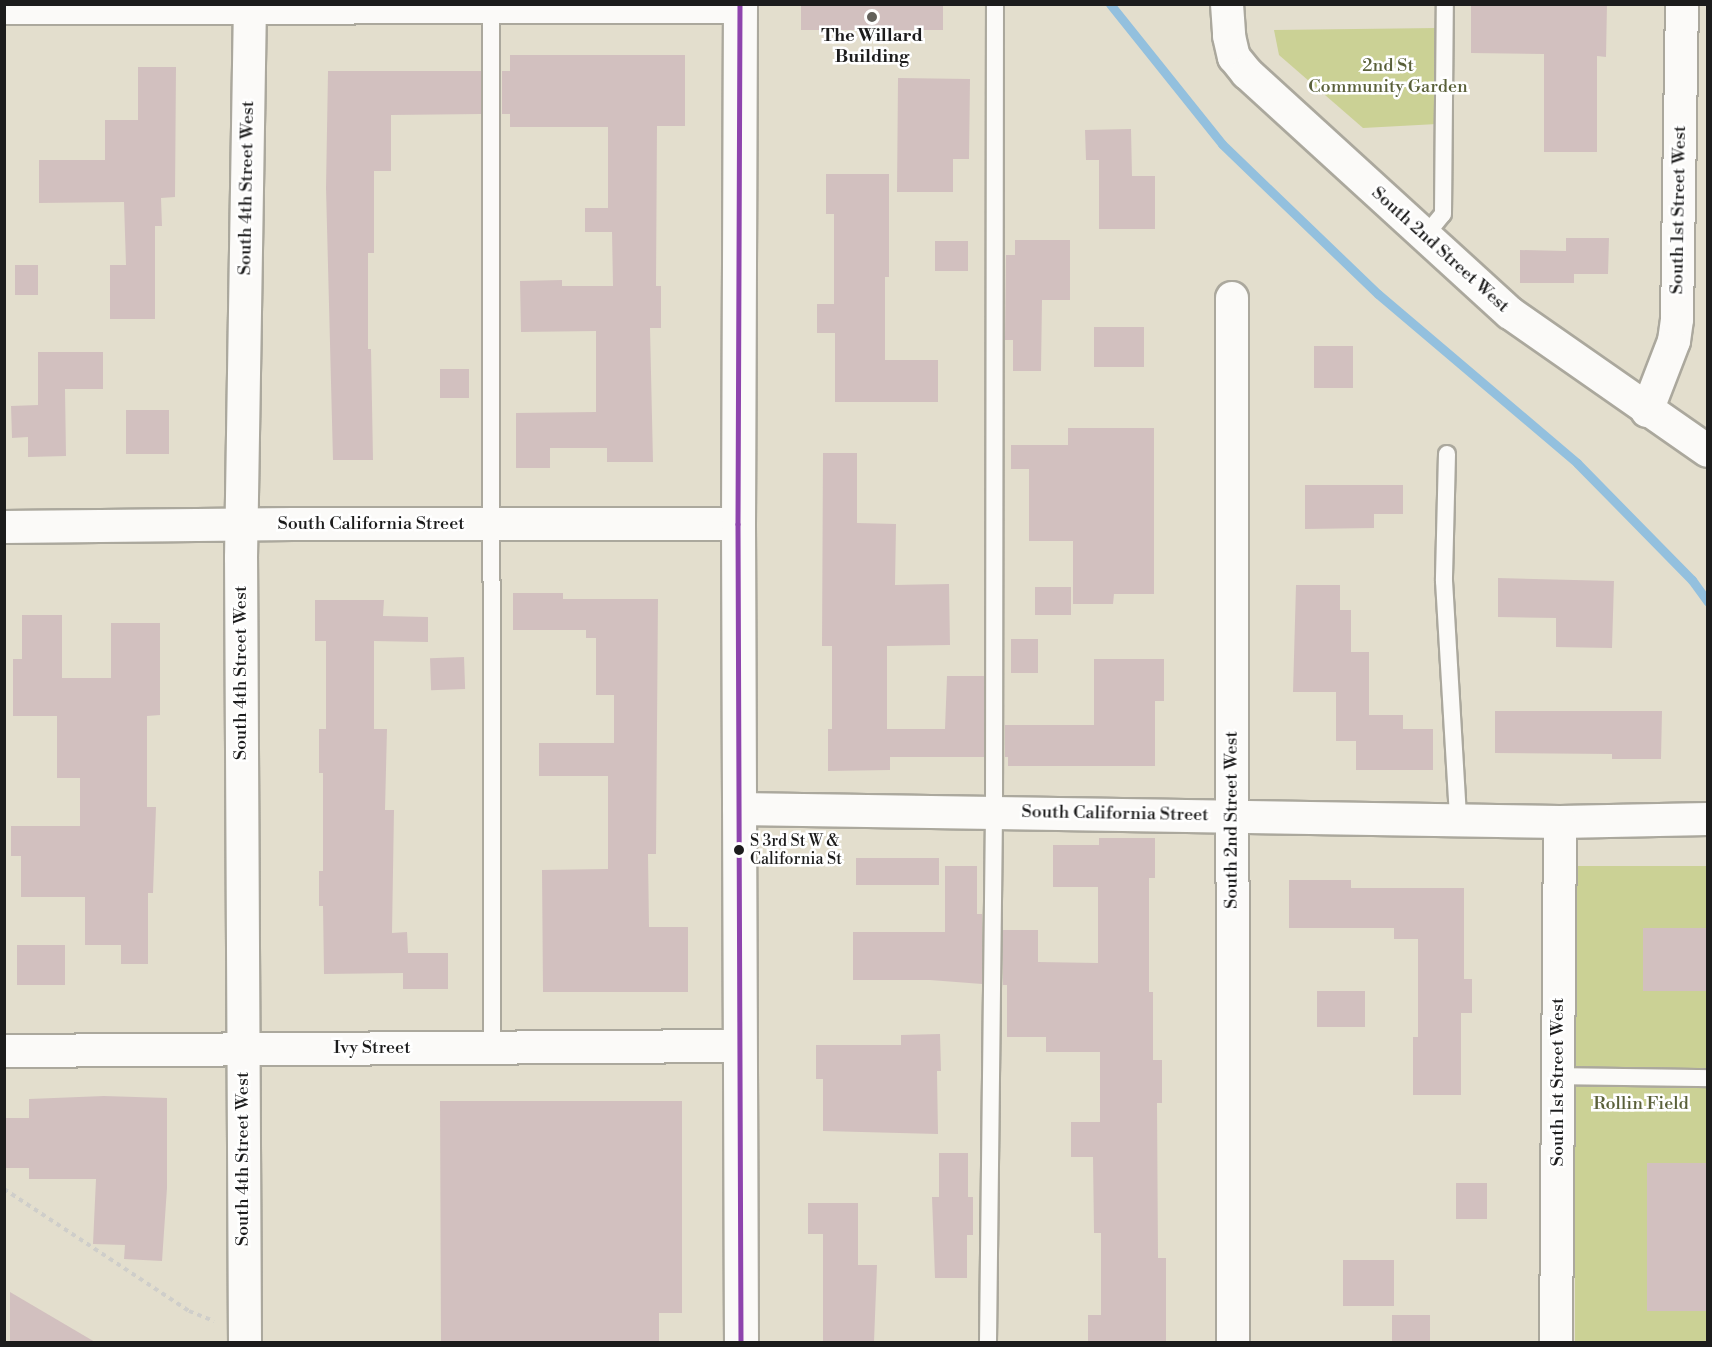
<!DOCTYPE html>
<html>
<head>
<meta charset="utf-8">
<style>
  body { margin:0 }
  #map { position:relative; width:1712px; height:1347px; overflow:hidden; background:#e3decd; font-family:"Libre Bodoni",serif }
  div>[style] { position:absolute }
  .green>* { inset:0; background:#cbd195; transform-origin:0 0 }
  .stream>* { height:9px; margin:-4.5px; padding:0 4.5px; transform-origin:4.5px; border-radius:4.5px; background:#93c0de }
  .building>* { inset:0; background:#d2c0bf; transform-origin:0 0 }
  .path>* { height:4px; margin-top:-2px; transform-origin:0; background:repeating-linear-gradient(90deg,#cfceca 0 4.5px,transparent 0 9px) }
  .roads { filter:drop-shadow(2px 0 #aba89d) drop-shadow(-2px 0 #aba89d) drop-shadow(0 2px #aba89d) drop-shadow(0 -2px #aba89d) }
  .service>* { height:16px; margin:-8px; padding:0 8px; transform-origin:8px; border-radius:8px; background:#fbfaf8 }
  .minor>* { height:32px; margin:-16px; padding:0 16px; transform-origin:16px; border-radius:16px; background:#fbfaf8 }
  .secondary>* { height:33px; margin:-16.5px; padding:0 16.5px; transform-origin:16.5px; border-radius:16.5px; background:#fbfaf8 }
  .bus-1>* { height:4.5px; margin:-2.25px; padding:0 2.25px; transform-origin:2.25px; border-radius:2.25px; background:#8e44ad }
  .dots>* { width:16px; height:16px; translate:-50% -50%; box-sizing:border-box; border:3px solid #fff; border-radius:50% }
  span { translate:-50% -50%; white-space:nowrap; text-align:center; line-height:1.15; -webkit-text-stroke:5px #fff; paint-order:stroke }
  .bus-label { font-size:16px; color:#1c1c1c }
  .left { translate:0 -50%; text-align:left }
  .poi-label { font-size:18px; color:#1c1c1c; font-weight:700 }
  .park-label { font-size:18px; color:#5a603a }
  .street-label { font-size:18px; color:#1c1c1c }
  .frame { position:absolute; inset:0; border:6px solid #1c1c1c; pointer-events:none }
</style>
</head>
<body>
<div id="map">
  <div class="green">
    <i style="clip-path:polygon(1437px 28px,1437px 124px,1363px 128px,1279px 55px,1274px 30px)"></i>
    <i style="left:1575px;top:866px;width:132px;height:476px"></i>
  </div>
  <div class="stream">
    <i style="left:1110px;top:4px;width:179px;rotate:51.3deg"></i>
    <i style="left:1222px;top:144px;width:216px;rotate:43.9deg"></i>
    <i style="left:1378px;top:294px;width:261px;rotate:40.3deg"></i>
    <i style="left:1577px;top:463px;width:164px;rotate:45.5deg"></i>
    <i style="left:1692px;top:580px;width:27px;rotate:54deg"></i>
  </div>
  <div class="building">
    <i style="left:801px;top:4px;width:142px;height:26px"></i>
    <i style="clip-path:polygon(1471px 4px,1607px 4px,1606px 57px,1597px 56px,1597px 152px,1544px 152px,1544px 54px,1471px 53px)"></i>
    <i style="clip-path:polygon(510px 55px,685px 55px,685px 126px,657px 126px,656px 286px,661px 286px,661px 328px,650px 328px,653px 462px,607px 462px,607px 448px,550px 448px,550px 468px,516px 468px,516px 413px,596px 412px,596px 331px,521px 332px,520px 281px,562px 280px,562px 286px,613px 286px,612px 232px,585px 232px,585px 208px,608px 208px,608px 127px,510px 127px,510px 114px,502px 114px,502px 71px,510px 71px)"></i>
    <i style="clip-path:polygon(138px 67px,176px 67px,175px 197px,161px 198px,162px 226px,155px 226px,155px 319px,110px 319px,110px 265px,126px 265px,124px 202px,39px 203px,39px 160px,105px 160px,105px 120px,138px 120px)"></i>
    <i style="clip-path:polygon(328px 71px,481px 71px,481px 114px,391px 115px,391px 171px,374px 171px,374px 253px,368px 253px,368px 349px,371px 349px,373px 460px,333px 460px,326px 188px)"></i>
    <i style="clip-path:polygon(898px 78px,970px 79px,969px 159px,953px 159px,953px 192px,897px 192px)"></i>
    <i style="clip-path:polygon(1131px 129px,1132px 176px,1155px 176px,1155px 229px,1099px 229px,1099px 160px,1086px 160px,1085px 130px)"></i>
    <i style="clip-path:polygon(826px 174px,889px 174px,889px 277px,885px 277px,885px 360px,938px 360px,938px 402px,835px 402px,835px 333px,817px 333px,817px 304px,834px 304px,834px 214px,826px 214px)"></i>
    <i style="clip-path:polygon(1566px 238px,1609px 238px,1608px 274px,1574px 274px,1574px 283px,1520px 283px,1520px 250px,1566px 251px)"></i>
    <i style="clip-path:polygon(1015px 240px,1070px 240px,1070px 300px,1042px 300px,1041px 371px,1013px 371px,1013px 340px,1005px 340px,1006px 255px,1015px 255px)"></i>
    <i style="left:935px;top:241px;width:33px;height:30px"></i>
    <i style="left:15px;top:265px;width:23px;height:30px"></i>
    <i style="left:1094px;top:327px;width:50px;height:40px"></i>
    <i style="left:1314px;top:346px;width:39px;height:42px"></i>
    <i style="clip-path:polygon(38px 352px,103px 352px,103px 389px,65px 389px,66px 456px,28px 457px,28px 437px,12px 438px,11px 406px,38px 405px)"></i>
    <i style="left:440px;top:369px;width:29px;height:29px"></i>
    <i style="left:126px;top:410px;width:43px;height:44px"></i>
    <i style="clip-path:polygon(1068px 428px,1154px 428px,1154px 594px,1114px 594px,1113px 604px,1073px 604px,1073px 541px,1029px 541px,1029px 469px,1011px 469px,1011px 445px,1068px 445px)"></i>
    <i style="clip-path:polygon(823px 453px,857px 453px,857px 523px,896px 524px,895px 585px,949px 584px,950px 645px,887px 646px,887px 729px,945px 729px,947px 676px,984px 676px,984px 757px,890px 757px,890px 770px,828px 771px,828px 729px,832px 729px,832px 646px,822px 646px)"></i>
    <i style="clip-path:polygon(1305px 485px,1403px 485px,1403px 514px,1374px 514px,1374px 528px,1305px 529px)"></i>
    <i style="clip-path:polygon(1498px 578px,1614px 581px,1612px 648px,1556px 647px,1556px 618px,1498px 617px)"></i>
    <i style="clip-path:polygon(1296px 585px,1340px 585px,1340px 610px,1351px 610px,1351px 652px,1369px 652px,1369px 715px,1403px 715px,1403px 729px,1433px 729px,1433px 770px,1356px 770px,1356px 741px,1336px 741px,1336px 692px,1293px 692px)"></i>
    <i style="left:1035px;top:587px;width:36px;height:28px"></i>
    <i style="clip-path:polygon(513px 593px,563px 593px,563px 599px,658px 599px,656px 854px,648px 854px,649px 927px,688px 927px,688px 992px,543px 992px,542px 870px,608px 869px,608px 776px,539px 776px,539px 743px,614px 743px,614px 695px,596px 695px,596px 638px,586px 638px,586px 630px,513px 630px)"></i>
    <i style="clip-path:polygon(315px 600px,384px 600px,383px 616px,428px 617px,428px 642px,374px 641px,374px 729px,387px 729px,385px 810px,394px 810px,392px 933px,407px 932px,408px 953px,448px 953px,448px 989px,403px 989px,403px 973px,324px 974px,323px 906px,319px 906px,319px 871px,323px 871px,323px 773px,319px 773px,319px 729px,326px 729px,326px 641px,315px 641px)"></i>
    <i style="clip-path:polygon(22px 615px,62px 615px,62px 678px,111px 678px,111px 623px,160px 623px,160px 715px,147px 716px,147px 807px,156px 807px,153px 893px,148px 893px,148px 964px,121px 964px,121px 945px,85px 945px,85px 897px,21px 897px,21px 856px,11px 856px,11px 826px,80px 826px,80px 778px,57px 778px,57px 716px,13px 716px,13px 659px,22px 659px)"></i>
    <i style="left:1011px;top:639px;width:27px;height:34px"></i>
    <i style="left:464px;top:657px;width:32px;height:34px;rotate:88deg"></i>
    <i style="clip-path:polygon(1094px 659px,1164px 659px,1164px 701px,1155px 701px,1155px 766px,1008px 766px,1008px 757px,1005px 757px,1005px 725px,1094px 725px)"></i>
    <i style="clip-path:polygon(1495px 711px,1662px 711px,1661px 759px,1612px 759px,1612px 754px,1495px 753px)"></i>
    <i style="clip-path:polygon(1099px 838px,1155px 838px,1155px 878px,1149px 878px,1149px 992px,1153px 992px,1153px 1060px,1162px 1060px,1162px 1103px,1157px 1103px,1158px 1258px,1166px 1258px,1166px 1342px,1088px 1342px,1088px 1315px,1101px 1315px,1101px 1233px,1094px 1233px,1093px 1157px,1071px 1157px,1071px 1122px,1100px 1122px,1100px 1052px,1046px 1052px,1046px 1037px,1007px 1037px,1007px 985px,1003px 985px,1003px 930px,1038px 930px,1038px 962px,1098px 963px,1098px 887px,1053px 887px,1053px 845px,1099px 845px)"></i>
    <i style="left:856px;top:858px;width:83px;height:27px"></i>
    <i style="clip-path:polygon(945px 866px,977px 866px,977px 914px,982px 914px,982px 984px,930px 980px,853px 980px,853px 932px,945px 932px)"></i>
    <i style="clip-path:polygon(1289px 880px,1351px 880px,1351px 888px,1464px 888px,1464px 979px,1472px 979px,1472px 1013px,1461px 1013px,1461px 1095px,1413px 1095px,1413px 1037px,1418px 1037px,1418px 939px,1394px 939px,1394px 928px,1289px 928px)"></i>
    <i style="left:1643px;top:928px;width:64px;height:63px"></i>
    <i style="left:17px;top:945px;width:48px;height:40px"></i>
    <i style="left:1317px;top:991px;width:48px;height:36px"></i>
    <i style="clip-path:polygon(940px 1034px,941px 1071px,937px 1071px,938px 1134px,823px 1131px,823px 1079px,816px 1079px,816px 1045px,901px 1045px,901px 1035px)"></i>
    <i style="clip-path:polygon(104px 1096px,167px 1098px,167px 1188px,162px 1261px,124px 1259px,125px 1245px,93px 1244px,96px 1179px,29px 1179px,29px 1168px,4px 1168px,4px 1118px,29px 1118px,29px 1099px)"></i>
    <i style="clip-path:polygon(440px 1101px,682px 1101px,682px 1313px,659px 1313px,659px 1342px,441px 1342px)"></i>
    <i style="clip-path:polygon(939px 1153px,968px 1153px,968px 1197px,973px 1197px,973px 1235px,967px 1235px,967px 1278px,935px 1278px,932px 1197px,939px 1197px)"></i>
    <i style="left:1647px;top:1163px;width:60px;height:148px"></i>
    <i style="left:1456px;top:1183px;width:31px;height:36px"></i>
    <i style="clip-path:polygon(808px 1203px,858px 1203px,858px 1265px,877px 1265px,874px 1342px,823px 1342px,823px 1234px,808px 1234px)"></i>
    <i style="left:1343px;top:1260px;width:51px;height:46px"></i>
    <i style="clip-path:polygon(10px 1292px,95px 1342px,10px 1342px)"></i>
    <i style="left:1392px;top:1315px;width:38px;height:27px"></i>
  </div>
  <div class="path">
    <i style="left:4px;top:1189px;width:222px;rotate:33.4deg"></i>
    <i style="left:189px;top:1311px;width:27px;rotate:22deg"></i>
  </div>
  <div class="roads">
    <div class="service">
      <i style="left:491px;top:4px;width:1044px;rotate:89.95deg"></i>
      <i style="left:1425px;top:236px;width:28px;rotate:-51deg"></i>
      <i style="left:1443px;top:214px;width:210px;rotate:-89.5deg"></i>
      <i style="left:1447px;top:454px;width:127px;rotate:91.4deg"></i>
      <i style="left:1444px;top:581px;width:239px;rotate:86.6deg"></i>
      <i style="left:1558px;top:1076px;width:150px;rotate:0.8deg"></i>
      <i style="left:988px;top:1342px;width:531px;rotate:-89.35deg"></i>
      <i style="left:994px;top:811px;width:807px;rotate:-89.93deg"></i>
    </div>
    <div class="minor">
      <i style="left:1227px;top:4px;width:32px;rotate:86deg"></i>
      <i style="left:1229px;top:36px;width:22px;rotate:77deg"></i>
      <i style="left:1234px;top:57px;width:21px;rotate:51deg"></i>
      <i style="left:1247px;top:73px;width:356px;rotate:42.4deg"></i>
      <i style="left:1510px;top:313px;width:241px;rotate:34.9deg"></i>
      <i style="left:4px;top:8px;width:736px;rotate:-0.08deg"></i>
      <i style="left:1232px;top:298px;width:1044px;rotate:89.95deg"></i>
      <i style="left:1647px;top:411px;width:75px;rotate:-68.9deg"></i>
      <i style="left:1674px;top:341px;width:22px;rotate:-82deg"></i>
      <i style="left:1677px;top:319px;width:315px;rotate:-89.1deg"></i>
      <i style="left:4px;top:527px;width:289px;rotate:-0.6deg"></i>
      <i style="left:293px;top:524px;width:445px"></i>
      <i style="left:739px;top:809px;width:821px;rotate:0.91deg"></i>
      <i style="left:1560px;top:822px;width:148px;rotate:-1.2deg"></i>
      <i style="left:4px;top:1051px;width:735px;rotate:-0.39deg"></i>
      <i style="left:245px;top:1342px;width:784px;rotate:-90.29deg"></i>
      <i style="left:241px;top:558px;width:554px;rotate:-89.07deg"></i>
      <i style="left:1556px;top:1342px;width:520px;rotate:-89.56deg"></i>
    </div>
    <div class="secondary">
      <i style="left:740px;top:4px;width:520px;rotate:90.22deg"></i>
      <i style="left:738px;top:524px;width:818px;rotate:89.79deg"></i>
    </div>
  </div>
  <div class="bus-1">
    <i style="left:740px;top:4px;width:520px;rotate:90.22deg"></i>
    <i style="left:738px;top:524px;width:818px;rotate:89.79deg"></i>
  </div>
  <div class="dots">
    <i style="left:872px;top:17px;background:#62605a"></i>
    <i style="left:739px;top:850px;background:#1c1c1c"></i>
  </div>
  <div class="bus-label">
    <span class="left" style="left:750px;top:850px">S 3rd St W &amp;<br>California St</span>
  </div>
  <div class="poi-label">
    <span style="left:872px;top:47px">The Willard<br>Building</span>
  </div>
  <div class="park-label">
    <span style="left:1388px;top:77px">2nd St<br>Community Garden</span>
    <span style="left:1641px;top:1104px">Rollin Field</span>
  </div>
  <div class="street-label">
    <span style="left:247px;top:188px;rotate:-89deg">South 4th Street West</span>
    <span style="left:1679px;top:210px;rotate:-89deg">South 1st Street West</span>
    <span style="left:1440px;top:250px;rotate:42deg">South 2nd Street West</span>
    <span style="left:371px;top:524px">South California Street</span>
    <span style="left:241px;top:673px;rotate:-90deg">South 4th Street West</span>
    <span style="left:1115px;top:814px;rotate:1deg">South California Street</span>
    <span style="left:1232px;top:820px;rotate:-90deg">South 2nd Street West</span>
    <span style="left:372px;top:1048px">Ivy Street</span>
    <span style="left:1558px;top:1082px;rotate:-90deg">South 1st Street West</span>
    <span style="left:243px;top:1159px;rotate:-90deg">South 4th Street West</span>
  </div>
  <div class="frame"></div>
</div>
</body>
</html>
